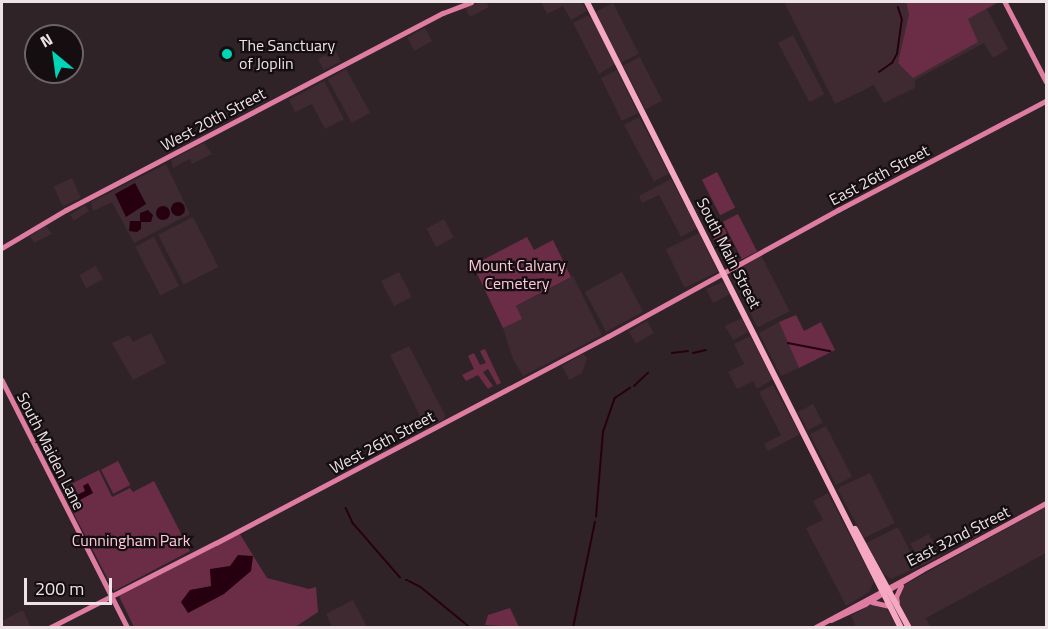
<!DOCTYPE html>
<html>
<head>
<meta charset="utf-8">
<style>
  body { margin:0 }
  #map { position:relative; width:1048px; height:629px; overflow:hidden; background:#302327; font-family:"Titillium Web",sans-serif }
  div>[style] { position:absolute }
  .built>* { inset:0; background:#3e2a30; transform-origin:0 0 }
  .green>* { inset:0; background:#6a2d45; transform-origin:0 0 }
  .water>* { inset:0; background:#270010 }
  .round { border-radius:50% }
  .stream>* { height:1.5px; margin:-0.75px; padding:0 0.75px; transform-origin:0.75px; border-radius:0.75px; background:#270010 }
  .secondary>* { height:4.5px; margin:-2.25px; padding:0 2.25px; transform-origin:2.25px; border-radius:2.25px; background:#df7ca1 }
  .primary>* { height:6px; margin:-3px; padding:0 3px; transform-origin:3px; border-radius:3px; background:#f6a8c3 }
  .dots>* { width:16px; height:16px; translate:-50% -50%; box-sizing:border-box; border:3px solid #140e10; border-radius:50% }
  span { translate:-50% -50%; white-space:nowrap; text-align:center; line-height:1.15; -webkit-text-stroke:4.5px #140e10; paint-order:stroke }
  .poi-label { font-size:16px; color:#ede3e6 }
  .left { translate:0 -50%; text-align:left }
  .street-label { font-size:16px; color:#ede3e6 }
  .park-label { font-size:16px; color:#ffc9da }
  .frame { position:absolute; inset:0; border:3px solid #ede3e6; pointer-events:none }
  .north { position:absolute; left:24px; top:24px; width:60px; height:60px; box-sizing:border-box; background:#140e10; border:2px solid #6b6366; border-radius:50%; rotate:331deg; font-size:16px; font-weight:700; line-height:24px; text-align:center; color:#ede3e6 }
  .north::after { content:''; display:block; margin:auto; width:21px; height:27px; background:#00d5b7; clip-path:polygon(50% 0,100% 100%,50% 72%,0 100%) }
  .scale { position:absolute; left:24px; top:578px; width:88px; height:27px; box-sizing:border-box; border:3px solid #ede3e6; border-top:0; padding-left:8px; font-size:18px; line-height:21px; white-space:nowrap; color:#ede3e6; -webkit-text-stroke:4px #140e10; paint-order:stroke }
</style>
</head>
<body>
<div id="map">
  <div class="built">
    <i style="clip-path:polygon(481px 2px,486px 2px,489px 7px,470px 17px,465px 8px)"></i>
    <i style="clip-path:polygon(541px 2px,582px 2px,587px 11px,571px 20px,563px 6px,547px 14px)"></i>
    <i style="clip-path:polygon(784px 2px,1001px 2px,987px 9px,1008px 49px,993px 58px,984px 43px,915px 80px,915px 88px,884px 103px,874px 85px,835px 104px)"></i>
    <i style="left:613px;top:3px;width:57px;height:20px;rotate:63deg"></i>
    <i style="clip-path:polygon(587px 16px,591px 17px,615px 64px,599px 74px,573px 23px)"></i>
    <i style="left:425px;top:28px;width:15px;height:20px;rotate:62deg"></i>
    <i style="left:793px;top:35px;width:67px;height:17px;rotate:62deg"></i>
    <i style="left:335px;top:50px;width:13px;height:19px;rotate:63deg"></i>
    <i style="left:640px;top:57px;width:49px;height:19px;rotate:63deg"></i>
    <i style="left:346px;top:69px;width:50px;height:21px;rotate:61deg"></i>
    <i style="left:617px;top:70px;width:48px;height:18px;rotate:64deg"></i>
    <i style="clip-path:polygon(324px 81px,344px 119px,325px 129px,312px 104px,295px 112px,289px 100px)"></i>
    <i style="left:639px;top:117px;width:64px;height:17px;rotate:62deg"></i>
    <i style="clip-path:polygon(204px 143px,212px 154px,192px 164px,190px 159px,173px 168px,171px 160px)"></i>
    <i style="clip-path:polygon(166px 164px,190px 214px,134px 243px,112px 202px,93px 211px,91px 202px)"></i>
    <i style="left:72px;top:178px;width:22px;height:20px;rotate:66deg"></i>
    <i style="clip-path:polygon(671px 179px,697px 228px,681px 237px,659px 195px,642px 203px,639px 196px)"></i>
    <i style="left:85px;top:205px;width:7px;height:18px;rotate:56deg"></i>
    <i style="left:193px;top:217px;width:56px;height:39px;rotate:63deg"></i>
    <i style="left:444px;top:219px;width:21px;height:20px;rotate:62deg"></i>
    <i style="clip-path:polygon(46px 226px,52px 234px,34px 243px,30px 236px)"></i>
    <i style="left:699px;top:233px;width:43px;height:37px;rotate:64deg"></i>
    <i style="left:154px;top:237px;width:55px;height:21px;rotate:63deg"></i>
    <i style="left:761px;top:255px;width:63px;height:36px;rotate:63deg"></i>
    <i style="left:96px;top:266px;width:15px;height:19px;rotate:62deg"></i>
    <i style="left:399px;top:272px;width:28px;height:20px;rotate:63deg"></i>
    <i style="left:622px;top:272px;width:45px;height:42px;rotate:62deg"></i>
    <i style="clip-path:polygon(573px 276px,602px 335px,523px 376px,513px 359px,503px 328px,513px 323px,515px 307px)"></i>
    <i style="clip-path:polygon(723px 282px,730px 294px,713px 303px,706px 289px)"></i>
    <i style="clip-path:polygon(742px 318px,748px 332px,733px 340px,725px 326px)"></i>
    <i style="left:647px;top:321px;width:14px;height:21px;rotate:60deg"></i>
    <i style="clip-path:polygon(779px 322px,799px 368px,781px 376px,759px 333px)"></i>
    <i style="clip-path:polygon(151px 333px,166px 363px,133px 380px,112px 343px,129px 335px,133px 342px)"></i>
    <i style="clip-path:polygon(750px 336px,773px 379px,757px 389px,753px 381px,737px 389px,728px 372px,744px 364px,734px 344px)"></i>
    <i style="clip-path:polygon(409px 346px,445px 415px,444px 419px,426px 428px,390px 355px)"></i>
    <i style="clip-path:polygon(583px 354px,587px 358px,582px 373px,569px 380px,562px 366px)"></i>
    <i style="clip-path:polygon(773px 385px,800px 434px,768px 451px,764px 444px,781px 435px,759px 392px)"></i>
    <i style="left:813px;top:404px;width:21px;height:17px;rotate:62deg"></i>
    <i style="left:826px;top:426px;width:57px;height:18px;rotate:63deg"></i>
    <i style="clip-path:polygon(870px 473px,895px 523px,864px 538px,838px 490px,840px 487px)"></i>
    <i style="clip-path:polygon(828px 493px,874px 582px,869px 592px,846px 606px,806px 528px,823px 520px,813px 501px)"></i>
    <i style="clip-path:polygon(1046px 507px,1046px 553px,926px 618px,930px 627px,910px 627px,897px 602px,897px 597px,904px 585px)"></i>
    <i style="left:972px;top:525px;width:13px;height:19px;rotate:61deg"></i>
    <i style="clip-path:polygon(898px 527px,918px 567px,891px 579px,884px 574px,866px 543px)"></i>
    <i style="left:929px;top:534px;width:25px;height:21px;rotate:63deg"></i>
    <i style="clip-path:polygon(353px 600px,367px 627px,332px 627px,326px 614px)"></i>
    <i style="clip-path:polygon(871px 604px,884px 605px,898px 627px,856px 627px,851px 616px)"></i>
    <i style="clip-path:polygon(23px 610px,31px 627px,2px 627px,2px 621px)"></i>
  </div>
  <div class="green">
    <i style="clip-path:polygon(906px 2px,998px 2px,968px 19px,978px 42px,913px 78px,898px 63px,909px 14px)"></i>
    <i style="left:717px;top:172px;width:40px;height:17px;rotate:63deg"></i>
    <i style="left:738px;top:214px;width:42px;height:17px;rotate:63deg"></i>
    <i style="clip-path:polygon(721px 222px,731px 242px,729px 245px,734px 247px,721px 254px,708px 229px)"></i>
    <i style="clip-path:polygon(527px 237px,534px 250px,553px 240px,571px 277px,516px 306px,522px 319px,503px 328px,473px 265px)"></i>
    <i style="clip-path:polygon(796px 315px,804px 331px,821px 322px,835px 350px,799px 368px,779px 322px)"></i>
    <i style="clip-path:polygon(485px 349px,501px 383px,497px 385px,488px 369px,483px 372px,493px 386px,488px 389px,478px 375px,466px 381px,462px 375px,474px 369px,468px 356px,474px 353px,480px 365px,486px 363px,480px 351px)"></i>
    <i style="left:118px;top:461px;width:27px;height:19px;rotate:63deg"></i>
    <i style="clip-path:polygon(99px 470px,112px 497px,130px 488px,133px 492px,154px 481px,190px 551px,114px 591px,61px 489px)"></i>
    <i style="clip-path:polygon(238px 531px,267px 578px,309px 589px,316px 587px,318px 612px,295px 627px,134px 627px,118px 594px)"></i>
    <i style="clip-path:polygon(510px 608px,519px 627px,485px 625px,488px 615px)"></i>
  </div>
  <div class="water">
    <i style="clip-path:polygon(135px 183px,146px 204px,126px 217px,115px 194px)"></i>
    <i class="round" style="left:171px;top:202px;width:14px;height:14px"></i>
    <i class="round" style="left:156px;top:206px;width:14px;height:14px"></i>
    <i style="clip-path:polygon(148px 210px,153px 215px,151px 222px,141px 222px,141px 229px,137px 232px,129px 231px,130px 221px,140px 221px,140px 213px)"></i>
    <i style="clip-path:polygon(88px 483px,93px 493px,80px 500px,81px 504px,77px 507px,72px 497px,85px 491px,83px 486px)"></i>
    <i style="clip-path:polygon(238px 555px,253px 556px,251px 571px,224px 594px,188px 613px,181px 602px,190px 590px,211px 586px,210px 569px,230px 566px)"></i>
  </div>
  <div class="stream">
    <i style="left:895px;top:2px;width:1px"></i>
    <i style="left:879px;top:72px;width:16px;rotate:-35deg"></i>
    <i style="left:892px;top:63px;width:10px;rotate:-61deg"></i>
    <i style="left:897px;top:54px;width:34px;rotate:-82deg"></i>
    <i style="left:902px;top:20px;width:13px;rotate:-108deg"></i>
    <i style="left:788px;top:343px;width:43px;rotate:10.8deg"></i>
    <i style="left:672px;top:353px;width:16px;rotate:-7deg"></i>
    <i style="left:693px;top:353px;width:13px;rotate:-13deg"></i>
    <i style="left:634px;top:386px;width:19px;rotate:-43deg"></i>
    <i style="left:346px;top:508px;width:17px;rotate:65deg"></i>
    <i style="left:353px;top:523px;width:72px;rotate:49deg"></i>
    <i style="left:596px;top:517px;width:85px;rotate:-85.3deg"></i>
    <i style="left:603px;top:432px;width:36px;rotate:-71deg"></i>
    <i style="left:615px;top:398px;width:18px;rotate:-34deg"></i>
    <i style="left:406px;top:580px;width:1px"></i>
    <i style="left:409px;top:581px;width:13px;rotate:27deg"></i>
    <i style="left:421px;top:587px;width:65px;rotate:39.4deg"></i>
    <i style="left:573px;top:628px;width:108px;rotate:-78.3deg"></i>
  </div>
  <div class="secondary">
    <i style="left:1005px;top:2px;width:89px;rotate:62.6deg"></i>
    <i style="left:2px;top:248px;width:74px;rotate:-30.7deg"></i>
    <i style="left:66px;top:210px;width:425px;rotate:-27.6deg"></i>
    <i style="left:443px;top:13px;width:30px;rotate:-21deg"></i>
    <i style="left:2px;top:380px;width:278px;rotate:63.1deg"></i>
    <i style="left:872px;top:602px;width:18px;rotate:13deg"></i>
    <i style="left:897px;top:603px;width:6px;rotate:-99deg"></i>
    <i style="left:896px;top:597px;width:12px;rotate:-66deg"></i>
    <i style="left:831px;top:620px;width:38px;rotate:-25deg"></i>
    <i style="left:865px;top:604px;width:66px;rotate:-30.8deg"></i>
    <i style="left:49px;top:628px;width:187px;rotate:-27deg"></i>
    <i style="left:216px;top:543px;width:442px;rotate:-27.8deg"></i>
    <i style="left:607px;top:337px;width:264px;rotate:-28.8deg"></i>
    <i style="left:838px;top:210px;width:235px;rotate:-27.7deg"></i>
    <i style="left:814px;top:628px;width:264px;rotate:-28.3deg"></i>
  </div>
  <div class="primary">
    <i style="left:587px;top:2px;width:700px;rotate:63.36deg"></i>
    <i style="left:855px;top:529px;width:113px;rotate:61.4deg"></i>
  </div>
  <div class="dots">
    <i style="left:227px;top:54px;background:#00d5b7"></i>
  </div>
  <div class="poi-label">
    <span class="left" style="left:239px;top:54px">The Sanctuary<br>of Joplin</span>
  </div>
  <div class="street-label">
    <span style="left:213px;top:119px;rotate:-28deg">West 20th Street</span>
    <span style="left:879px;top:175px;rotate:-28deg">East 26th Street</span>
    <span style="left:729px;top:253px;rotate:63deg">South Main Street</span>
    <span style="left:382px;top:442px;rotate:-28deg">West 26th Street</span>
    <span style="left:51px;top:451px;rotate:63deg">South Maiden Lane</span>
    <span style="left:958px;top:536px;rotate:-27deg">East 32nd Street</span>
  </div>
  <div class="park-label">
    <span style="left:517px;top:274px">Mount Calvary<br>Cemetery</span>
    <span style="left:131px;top:540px">Cunningham Park</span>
  </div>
  <div class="frame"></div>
  <div class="north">N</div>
  <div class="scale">200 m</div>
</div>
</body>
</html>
